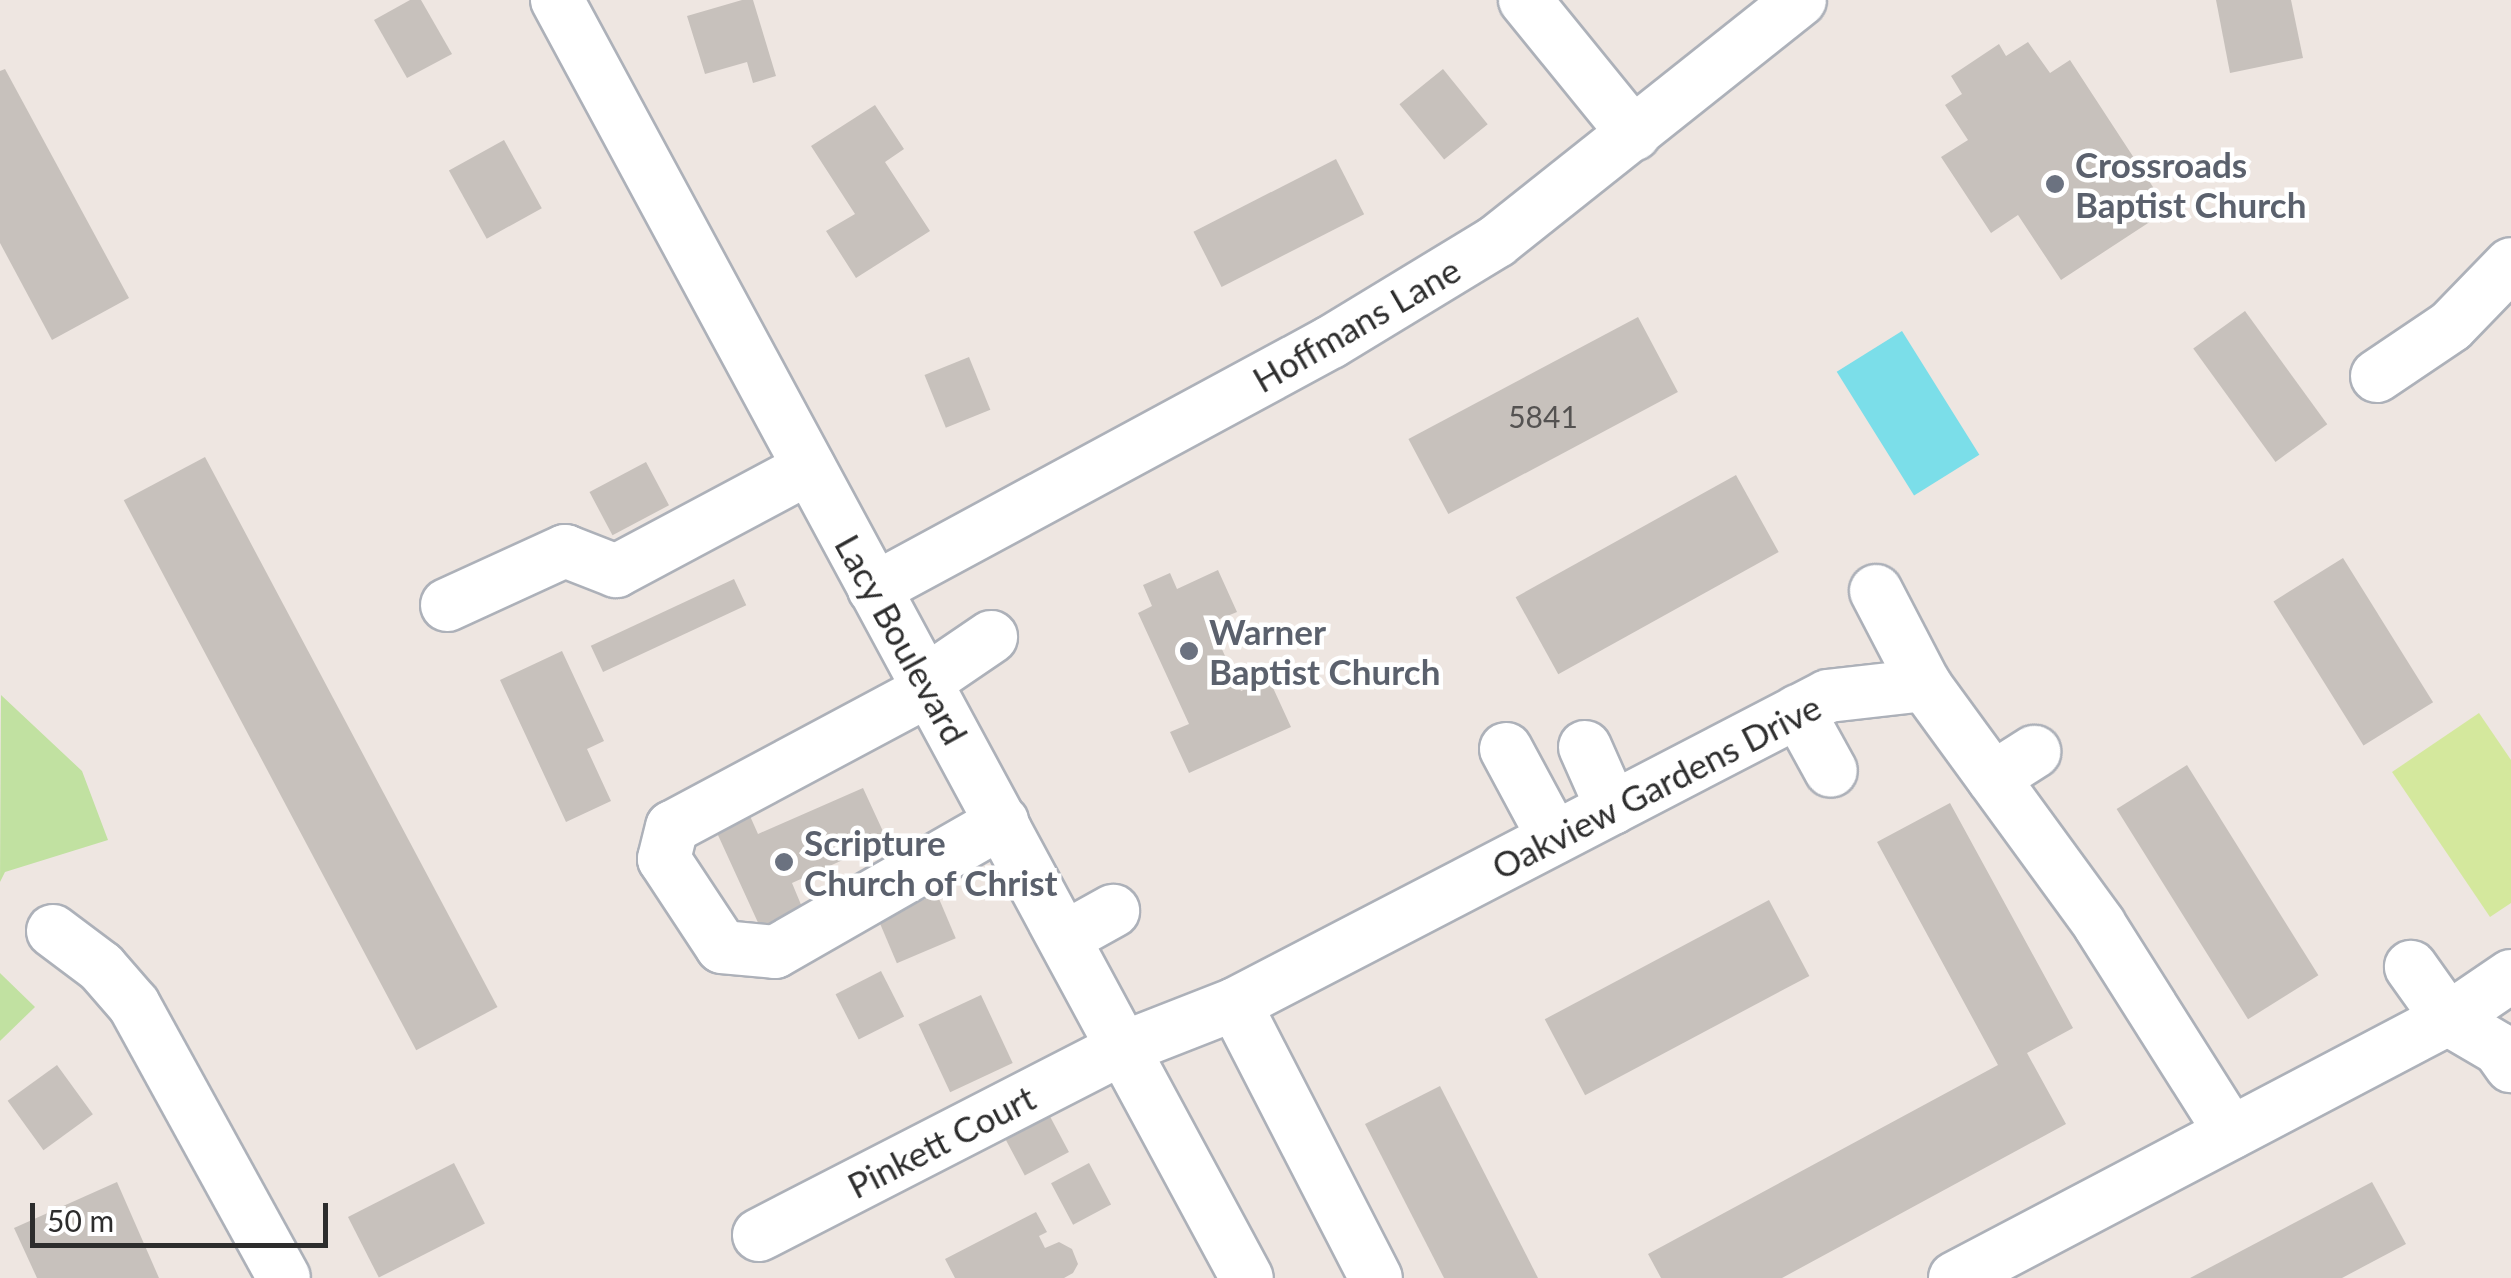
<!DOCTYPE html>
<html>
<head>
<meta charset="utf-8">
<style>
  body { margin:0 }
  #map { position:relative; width:2511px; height:1278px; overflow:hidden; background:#eee6e1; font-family:Lato,sans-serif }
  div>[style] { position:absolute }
  .green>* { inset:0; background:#c1e1a1 }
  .pitch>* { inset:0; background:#d4e89d }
  .water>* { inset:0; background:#7bdee9; transform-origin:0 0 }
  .building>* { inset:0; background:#c7c1bc; transform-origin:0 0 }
  .roads { filter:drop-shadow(2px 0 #adb1b9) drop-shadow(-2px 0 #adb1b9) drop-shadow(0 2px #adb1b9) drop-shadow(0 -2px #adb1b9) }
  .minor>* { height:52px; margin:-26px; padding:0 26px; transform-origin:26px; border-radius:26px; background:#fff }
  .dots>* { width:28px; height:28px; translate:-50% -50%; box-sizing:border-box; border:5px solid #fff; border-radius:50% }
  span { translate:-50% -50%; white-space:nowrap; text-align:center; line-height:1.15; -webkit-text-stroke:9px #fff; paint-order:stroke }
  .number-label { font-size:30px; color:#545251 }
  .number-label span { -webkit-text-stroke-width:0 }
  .worship-label { font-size:35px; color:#5b616d; font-weight:700 }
  .left { translate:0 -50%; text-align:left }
  .street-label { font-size:35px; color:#2d2d2d }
  .scale { position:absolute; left:30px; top:1203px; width:298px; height:45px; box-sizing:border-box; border:5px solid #2d2d2d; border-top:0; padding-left:12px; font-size:30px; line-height:35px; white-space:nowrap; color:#2d2d2d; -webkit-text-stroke:8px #fff; paint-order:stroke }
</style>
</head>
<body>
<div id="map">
  <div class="green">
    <i style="clip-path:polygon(1px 695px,82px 771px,108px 840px,5px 872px,0 882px)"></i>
    <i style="clip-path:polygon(0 973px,35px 1007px,0 1041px)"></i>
  </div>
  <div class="pitch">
    <i style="clip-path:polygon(2479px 713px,2511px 760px,2511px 903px,2490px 917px,2392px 772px)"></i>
  </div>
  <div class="water">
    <i style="left:1902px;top:331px;width:146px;height:77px;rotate:58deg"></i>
  </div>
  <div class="building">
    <i style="clip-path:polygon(410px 0,421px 0,452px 54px,407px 78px,374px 20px)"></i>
    <i style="clip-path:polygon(742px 0,753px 0,776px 76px,753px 83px,747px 62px,705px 74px,687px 16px)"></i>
    <i style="clip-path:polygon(2216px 0,2291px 0,2303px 58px,2230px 73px)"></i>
    <i style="clip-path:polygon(2028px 42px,2050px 73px,2070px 60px,2168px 210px,2061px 280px,2018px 215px,1991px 233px,1941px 157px,1968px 140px,1945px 105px,1962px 94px,1951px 76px,1999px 44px,2006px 56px)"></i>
    <i style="clip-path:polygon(5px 69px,129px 298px,52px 340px,0 243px,0 71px)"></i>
    <i style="left:1443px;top:69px;width:71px;height:56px;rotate:51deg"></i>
    <i style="clip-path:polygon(875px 105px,904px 149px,885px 162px,930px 231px,856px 278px,826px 231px,855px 214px,811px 146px)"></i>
    <i style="left:504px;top:140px;width:78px;height:63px;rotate:61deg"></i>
    <i style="left:1336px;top:159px;width:62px;height:160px;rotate:63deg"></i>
    <i style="left:2245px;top:311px;width:140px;height:64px;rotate:54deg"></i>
    <i style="left:1638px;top:317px;width:85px;height:260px;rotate:62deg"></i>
    <i style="left:969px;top:357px;width:57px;height:48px;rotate:68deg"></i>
    <i style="left:205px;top:457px;width:623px;height:92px;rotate:62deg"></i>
    <i style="left:646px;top:462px;width:49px;height:64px;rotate:62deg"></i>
    <i style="left:1736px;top:475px;width:88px;height:252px;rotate:61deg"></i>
    <i style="left:2343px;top:558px;width:170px;height:82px;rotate:58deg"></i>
    <i style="clip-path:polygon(1218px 570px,1237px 612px,1210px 623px,1241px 691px,1269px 679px,1291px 727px,1189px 773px,1170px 732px,1189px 724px,1138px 613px,1152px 606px,1143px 585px,1170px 573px,1177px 589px)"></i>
    <i style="left:734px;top:579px;width:29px;height:158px;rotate:65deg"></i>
    <i style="clip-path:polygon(562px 651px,604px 741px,587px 749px,611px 801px,566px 822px,500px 680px)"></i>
    <i style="left:2187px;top:765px;width:248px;height:83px;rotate:58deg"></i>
    <i style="clip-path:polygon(863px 788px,887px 840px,792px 883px,807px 919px,765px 938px,712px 822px,746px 807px,758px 834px)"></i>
    <i style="clip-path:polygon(1950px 803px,2073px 1028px,2027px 1053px,2066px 1124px,1782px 1278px,1661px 1278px,1648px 1254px,1998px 1065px,1877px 842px)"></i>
    <i style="left:937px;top:894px;width:48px;height:64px;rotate:67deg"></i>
    <i style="left:1769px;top:900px;width:86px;height:254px;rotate:62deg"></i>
    <i style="left:881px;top:971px;width:51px;height:51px;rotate:63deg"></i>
    <i style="left:981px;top:995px;width:75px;height:69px;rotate:65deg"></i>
    <i style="left:57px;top:1065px;width:61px;height:61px;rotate:54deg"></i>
    <i style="clip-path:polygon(1440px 1086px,1538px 1278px,1444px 1278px,1365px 1124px)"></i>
    <i style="left:1037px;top:1092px;width:68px;height:50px;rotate:62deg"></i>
    <i style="left:454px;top:1163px;width:68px;height:119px;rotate:63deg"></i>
    <i style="left:1089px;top:1163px;width:47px;height:43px;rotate:62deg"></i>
    <i style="clip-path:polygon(117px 1182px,159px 1278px,37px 1278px,14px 1228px)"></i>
    <i style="clip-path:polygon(2372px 1182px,2406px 1244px,2342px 1278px,2190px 1278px)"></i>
    <i style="clip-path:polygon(1036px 1212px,1047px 1232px,1039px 1236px,1045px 1248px,1059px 1242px,1072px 1249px,1078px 1264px,1073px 1273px,1064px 1278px,955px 1278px,945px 1259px)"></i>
  </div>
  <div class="roads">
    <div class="minor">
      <i style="left:557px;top:0;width:1452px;rotate:61.64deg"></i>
      <i style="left:1525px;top:0;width:173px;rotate:50.9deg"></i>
      <i style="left:2377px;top:376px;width:89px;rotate:-34deg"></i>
      <i style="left:2451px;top:326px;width:86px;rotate:-45.9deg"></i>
      <i style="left:874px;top:589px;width:519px;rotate:-28.39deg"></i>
      <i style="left:1331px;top:342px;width:194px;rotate:-31.3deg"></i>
      <i style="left:1497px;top:241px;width:387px;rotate:-38.5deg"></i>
      <i style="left:1876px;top:591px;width:106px;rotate:62.5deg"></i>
      <i style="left:447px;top:605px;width:130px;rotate:-24.6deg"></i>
      <i style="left:565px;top:551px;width:55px;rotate:21.4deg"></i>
      <i style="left:616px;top:571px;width:219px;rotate:-28.1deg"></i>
      <i style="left:925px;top:682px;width:80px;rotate:-34.3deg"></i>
      <i style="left:929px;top:690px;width:291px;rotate:151.9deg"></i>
      <i style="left:672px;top:827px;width:33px;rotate:104deg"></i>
      <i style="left:664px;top:859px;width:105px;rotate:56.6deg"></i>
      <i style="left:722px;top:947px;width:53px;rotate:5.4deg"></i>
      <i style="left:775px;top:952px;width:262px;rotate:-29.8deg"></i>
      <i style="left:1798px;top:711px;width:68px;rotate:61.2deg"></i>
      <i style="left:1585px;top:747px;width:67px;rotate:66.1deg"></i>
      <i style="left:1506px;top:749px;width:101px;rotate:61.7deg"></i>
      <i style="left:1993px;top:778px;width:49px;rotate:-32.4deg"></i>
      <i style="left:53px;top:931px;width:60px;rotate:36.9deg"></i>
      <i style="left:101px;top:967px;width:50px;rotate:49deg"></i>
      <i style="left:134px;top:1005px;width:311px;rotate:61.2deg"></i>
      <i style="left:1066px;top:937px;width:54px;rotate:-29deg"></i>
      <i style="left:2511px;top:976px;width:76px;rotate:145.7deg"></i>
      <i style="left:2448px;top:1019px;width:59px;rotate:30.5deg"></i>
      <i style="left:2499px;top:1049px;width:21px;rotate:55deg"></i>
      <i style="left:1235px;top:1004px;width:308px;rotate:62.8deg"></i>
      <i style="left:759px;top:1235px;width:409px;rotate:-27.2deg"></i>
      <i style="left:1123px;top:1048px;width:120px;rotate:-21.4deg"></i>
      <i style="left:1235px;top:1004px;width:668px;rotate:-27.45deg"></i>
      <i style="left:1828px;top:696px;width:98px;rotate:-6.5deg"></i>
      <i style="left:1925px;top:685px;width:296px;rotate:53.9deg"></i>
      <i style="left:2099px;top:924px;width:247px;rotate:57.7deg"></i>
      <i style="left:1955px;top:1278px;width:557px;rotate:-27.72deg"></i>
      <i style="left:2448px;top:1019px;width:64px;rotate:-125.4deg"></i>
    </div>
  </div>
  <div class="dots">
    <i style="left:2055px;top:184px;background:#6b7280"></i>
    <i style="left:1189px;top:651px;background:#6b7280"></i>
    <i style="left:784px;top:862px;background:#6b7280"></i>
  </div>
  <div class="number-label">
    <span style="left:1543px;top:416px">5841</span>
  </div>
  <div class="worship-label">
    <span class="left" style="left:2075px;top:184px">Crossroads<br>Baptist Church</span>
    <span class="left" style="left:1209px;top:651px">Warner<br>Baptist Church</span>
    <span class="left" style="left:804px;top:862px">Scripture<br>Church of Christ</span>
  </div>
  <div class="street-label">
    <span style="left:1356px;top:324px;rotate:-30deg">Hoffmans Lane</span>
    <span style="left:902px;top:639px;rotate:61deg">Lacy Boulevard</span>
    <span style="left:1656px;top:786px;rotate:-27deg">Oakview Gardens Drive</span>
    <span style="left:941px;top:1141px;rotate:-27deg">Pinkett Court</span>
  </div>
  <div class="scale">50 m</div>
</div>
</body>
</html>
